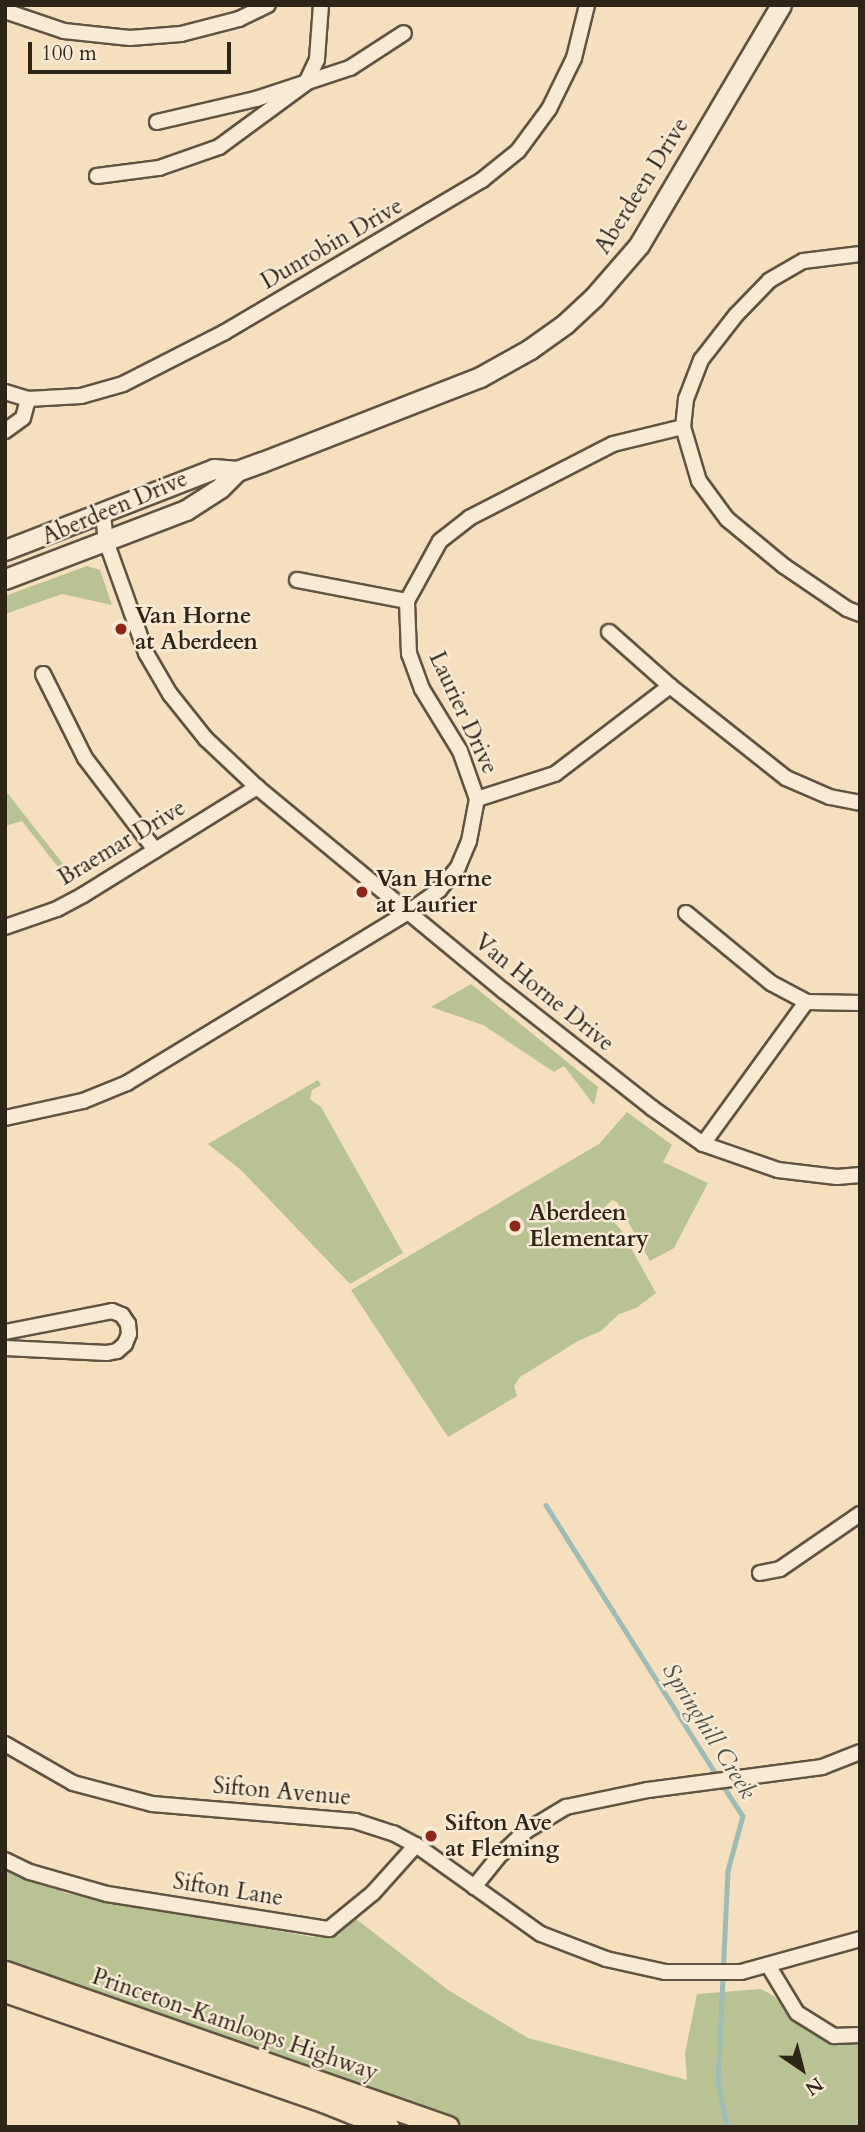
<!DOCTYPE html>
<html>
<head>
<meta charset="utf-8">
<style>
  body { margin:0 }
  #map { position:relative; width:865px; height:2132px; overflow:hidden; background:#f5dfbc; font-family:Cardo,serif }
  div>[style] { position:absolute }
  .green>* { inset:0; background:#b8c293 }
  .stream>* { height:4.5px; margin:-2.25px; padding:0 2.25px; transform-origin:2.25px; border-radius:2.25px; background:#9dbcb5 }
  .roads { filter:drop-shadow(2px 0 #605440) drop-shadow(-2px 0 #605440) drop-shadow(0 2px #605440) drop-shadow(0 -2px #605440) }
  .street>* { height:14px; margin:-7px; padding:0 7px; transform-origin:7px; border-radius:7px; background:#f8ead3 }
  .secondary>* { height:19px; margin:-9.5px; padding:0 9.5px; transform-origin:9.5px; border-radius:9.5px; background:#f8ead3 }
  .primary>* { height:21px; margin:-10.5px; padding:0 10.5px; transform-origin:10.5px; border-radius:10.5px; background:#f5dfbc }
  .dots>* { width:19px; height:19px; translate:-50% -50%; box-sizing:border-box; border:4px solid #f8ead3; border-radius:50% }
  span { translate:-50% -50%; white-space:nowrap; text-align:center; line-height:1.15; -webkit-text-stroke:5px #f8ead3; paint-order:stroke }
  .street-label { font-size:23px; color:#2f2517 }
  .poi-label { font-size:23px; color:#2f2517; font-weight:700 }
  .left { translate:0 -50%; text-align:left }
  .water-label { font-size:24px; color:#505246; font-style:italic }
  .frame { position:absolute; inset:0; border:7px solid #2f2517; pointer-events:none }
  .north { position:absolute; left:767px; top:2034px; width:70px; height:70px; -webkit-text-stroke:5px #f8ead3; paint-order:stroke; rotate:145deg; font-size:19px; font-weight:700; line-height:28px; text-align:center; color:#2f2517 }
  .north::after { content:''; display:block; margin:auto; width:24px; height:32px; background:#2f2517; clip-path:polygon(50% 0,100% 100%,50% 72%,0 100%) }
  .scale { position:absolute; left:28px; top:42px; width:203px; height:32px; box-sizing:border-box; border:4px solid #2f2517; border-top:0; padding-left:9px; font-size:21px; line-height:24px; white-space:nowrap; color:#2f2517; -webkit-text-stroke:5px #f8ead3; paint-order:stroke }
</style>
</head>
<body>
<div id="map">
  <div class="green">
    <i style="clip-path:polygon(87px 566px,100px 570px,112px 605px,62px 594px,5px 614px,5px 596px)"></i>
    <i style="clip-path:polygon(5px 790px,74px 878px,69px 881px,22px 821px,5px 826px)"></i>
    <i style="clip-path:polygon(471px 984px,598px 1087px,594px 1105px,564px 1066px,554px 1072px,483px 1025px,431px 1007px)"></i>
    <i style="clip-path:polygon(318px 1080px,321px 1085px,312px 1090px,310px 1099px,321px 1107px,403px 1253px,350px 1284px,241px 1170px,208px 1144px)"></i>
    <i style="clip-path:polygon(627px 1112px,672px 1145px,663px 1162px,708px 1183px,674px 1248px,650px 1261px,617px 1202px,612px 1200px,603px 1209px,621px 1230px,656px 1293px,636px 1308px,619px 1314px,601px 1331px,578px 1341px,520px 1377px,514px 1386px,517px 1396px,448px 1437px,351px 1290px,599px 1144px)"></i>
    <i style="clip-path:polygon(5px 1862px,65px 1893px,312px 1937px,342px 1930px,356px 1919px,448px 1990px,528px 2038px,687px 2080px,685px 2053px,697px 1994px,761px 1989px,774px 1996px,792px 2017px,860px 2039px,860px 2127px,465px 2127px,5px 1959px)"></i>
  </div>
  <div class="stream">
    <i style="left:546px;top:1505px;width:322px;rotate:57.7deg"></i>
    <i style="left:722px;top:1784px;width:38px;rotate:57deg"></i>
    <i style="left:743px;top:1816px;width:57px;rotate:105.3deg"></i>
    <i style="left:728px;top:1871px;width:212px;rotate:92.7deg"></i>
    <i style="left:718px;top:2083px;width:45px;rotate:78.4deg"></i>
  </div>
  <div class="roads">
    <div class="street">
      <i style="left:5px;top:11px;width:62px;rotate:18.7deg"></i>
      <i style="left:64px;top:31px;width:66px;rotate:6.1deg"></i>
      <i style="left:130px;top:38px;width:51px;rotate:-4.5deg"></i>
      <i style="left:181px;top:34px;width:60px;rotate:-14.5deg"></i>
      <i style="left:239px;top:19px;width:32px;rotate:-26deg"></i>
      <i style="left:157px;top:122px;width:102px;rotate:-13.1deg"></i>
      <i style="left:256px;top:99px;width:99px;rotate:-18.3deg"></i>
      <i style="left:350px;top:68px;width:64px;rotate:-32.9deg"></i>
      <i style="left:97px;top:176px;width:63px;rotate:-7.4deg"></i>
      <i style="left:159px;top:168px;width:64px;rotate:-19.3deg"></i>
      <i style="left:219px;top:147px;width:108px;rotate:-36.3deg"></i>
      <i style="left:306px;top:83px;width:26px;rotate:-65deg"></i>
      <i style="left:317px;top:59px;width:54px;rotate:-85.8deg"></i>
      <i style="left:860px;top:254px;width:57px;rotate:173deg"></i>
      <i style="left:803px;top:261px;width:39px;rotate:150deg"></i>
      <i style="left:769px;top:281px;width:47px;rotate:134.1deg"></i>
      <i style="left:736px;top:315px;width:57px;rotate:127.9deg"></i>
      <i style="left:701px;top:360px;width:42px;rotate:111deg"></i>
      <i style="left:686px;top:399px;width:28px;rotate:96deg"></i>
      <i style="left:683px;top:427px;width:56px;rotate:73.5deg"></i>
      <i style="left:699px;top:481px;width:47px;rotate:53.6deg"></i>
      <i style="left:727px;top:519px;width:74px;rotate:39.5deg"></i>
      <i style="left:784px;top:566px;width:76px;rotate:34.3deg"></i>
      <i style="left:847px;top:609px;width:14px;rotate:21deg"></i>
      <i style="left:5px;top:392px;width:24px;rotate:17deg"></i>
      <i style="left:28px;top:399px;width:53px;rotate:-3.2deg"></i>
      <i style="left:81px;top:396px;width:44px;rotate:-15.9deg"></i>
      <i style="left:123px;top:384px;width:114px;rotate:-27deg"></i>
      <i style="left:225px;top:332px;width:299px;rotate:-30.6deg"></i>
      <i style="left:482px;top:180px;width:46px;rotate:-38.9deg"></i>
      <i style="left:518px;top:151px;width:52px;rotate:-53.6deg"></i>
      <i style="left:549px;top:109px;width:57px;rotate:-63.9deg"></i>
      <i style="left:574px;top:58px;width:55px;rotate:-76.2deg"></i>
      <i style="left:5px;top:431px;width:22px;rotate:-36deg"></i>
      <i style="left:23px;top:418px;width:20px;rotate:-75deg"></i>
      <i style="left:103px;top:514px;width:27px;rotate:84deg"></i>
      <i style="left:106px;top:541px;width:119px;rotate:70.3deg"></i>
      <i style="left:146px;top:653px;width:48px;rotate:59.7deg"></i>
      <i style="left:170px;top:694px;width:58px;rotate:51.3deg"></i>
      <i style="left:206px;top:739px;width:70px;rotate:43.3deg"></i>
      <i style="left:257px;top:787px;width:320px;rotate:39.6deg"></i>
      <i style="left:504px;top:991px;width:189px;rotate:38.3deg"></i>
      <i style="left:652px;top:1108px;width:62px;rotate:35.2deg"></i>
      <i style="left:703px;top:1144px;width:79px;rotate:19.1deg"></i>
      <i style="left:778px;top:1170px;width:59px;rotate:6.8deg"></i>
      <i style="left:837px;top:1177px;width:23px;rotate:-5deg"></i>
      <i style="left:297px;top:580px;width:112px;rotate:10.8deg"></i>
      <i style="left:609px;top:632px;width:81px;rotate:41.5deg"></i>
      <i style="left:670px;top:686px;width:148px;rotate:38.4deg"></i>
      <i style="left:786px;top:778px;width:48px;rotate:23.4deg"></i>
      <i style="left:830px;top:797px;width:31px;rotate:11deg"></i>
      <i style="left:43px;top:674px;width:94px;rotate:63.4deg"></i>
      <i style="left:85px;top:758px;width:116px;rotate:52.7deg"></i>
      <i style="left:477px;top:799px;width:82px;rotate:-17.8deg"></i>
      <i style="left:555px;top:774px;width:145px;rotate:-37.4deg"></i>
      <i style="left:686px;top:913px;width:110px;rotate:39.5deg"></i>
      <i style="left:771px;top:983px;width:40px;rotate:28deg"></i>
      <i style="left:806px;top:1002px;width:54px;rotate:1.1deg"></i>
      <i style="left:5px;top:927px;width:55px;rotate:-19.1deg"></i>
      <i style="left:57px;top:909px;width:30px;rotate:-28deg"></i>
      <i style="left:83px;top:895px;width:205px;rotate:-31.8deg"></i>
      <i style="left:5px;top:1118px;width:80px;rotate:-12.3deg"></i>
      <i style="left:83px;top:1101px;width:48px;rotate:-22.2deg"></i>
      <i style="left:127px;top:1083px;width:329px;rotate:-31.3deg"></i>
      <i style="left:408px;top:912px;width:38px;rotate:-35deg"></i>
      <i style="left:439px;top:890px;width:30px;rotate:-50deg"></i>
      <i style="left:458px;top:867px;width:28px;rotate:-67deg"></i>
      <i style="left:469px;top:841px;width:43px;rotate:-79.2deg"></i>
      <i style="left:477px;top:799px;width:51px;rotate:-109.5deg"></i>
      <i style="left:460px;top:751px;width:73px;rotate:-121.5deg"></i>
      <i style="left:422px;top:689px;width:37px;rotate:-110deg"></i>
      <i style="left:409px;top:654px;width:53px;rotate:-92.2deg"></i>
      <i style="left:407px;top:601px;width:68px;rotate:-61.2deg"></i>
      <i style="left:440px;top:541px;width:37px;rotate:-38deg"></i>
      <i style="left:469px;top:518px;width:162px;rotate:-27.2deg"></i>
      <i style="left:613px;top:444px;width:72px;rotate:-13.7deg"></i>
      <i style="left:703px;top:1144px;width:175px;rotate:-54deg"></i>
      <i style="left:5px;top:1332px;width:109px;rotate:-11.1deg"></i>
      <i style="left:112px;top:1311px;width:11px;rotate:22deg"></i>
      <i style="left:122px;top:1315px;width:11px;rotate:56deg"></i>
      <i style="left:128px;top:1324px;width:10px;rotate:84deg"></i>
      <i style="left:129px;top:1334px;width:11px;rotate:112deg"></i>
      <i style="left:125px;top:1344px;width:11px;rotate:139deg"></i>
      <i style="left:117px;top:1351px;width:10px;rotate:169deg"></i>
      <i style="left:107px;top:1353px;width:102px;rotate:-177.2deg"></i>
      <i style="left:760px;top:1573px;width:20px;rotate:-11deg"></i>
      <i style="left:780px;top:1569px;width:97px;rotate:-34.5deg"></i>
      <i style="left:5px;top:1744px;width:78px;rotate:29.8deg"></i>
      <i style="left:73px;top:1783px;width:82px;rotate:14.9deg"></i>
      <i style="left:152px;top:1804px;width:204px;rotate:4.8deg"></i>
      <i style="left:355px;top:1821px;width:40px;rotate:18deg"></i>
      <i style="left:393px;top:1833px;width:26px;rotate:28deg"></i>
      <i style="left:416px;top:1845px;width:153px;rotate:35.5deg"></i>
      <i style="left:541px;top:1934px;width:70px;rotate:21deg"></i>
      <i style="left:606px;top:1959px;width:60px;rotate:12.4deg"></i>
      <i style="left:665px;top:1972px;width:76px"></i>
      <i style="left:741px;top:1972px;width:123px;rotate:-15.5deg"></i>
      <i style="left:5px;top:1860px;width:28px;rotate:26deg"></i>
      <i style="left:30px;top:1872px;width:80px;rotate:15.9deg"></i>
      <i style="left:107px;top:1894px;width:225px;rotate:9deg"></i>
      <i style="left:329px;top:1929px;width:57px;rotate:-39.3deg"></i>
      <i style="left:373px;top:1893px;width:64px;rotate:-48.1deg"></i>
      <i style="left:474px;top:1887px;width:38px;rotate:-51deg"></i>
      <i style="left:498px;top:1857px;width:38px;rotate:-43deg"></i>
      <i style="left:526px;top:1831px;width:47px;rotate:-31deg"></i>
      <i style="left:566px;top:1807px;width:84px;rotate:-11.7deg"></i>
      <i style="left:648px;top:1790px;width:176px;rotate:-7.5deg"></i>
      <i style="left:822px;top:1767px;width:41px;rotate:-21.5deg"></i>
      <i style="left:768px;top:1965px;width:56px;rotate:58.9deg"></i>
      <i style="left:797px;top:2013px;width:44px;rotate:31.9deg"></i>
      <i style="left:834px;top:2036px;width:26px;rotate:-2deg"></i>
    </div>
    <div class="secondary">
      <i style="left:5px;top:550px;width:224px;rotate:-21.2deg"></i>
      <i style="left:214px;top:469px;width:23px;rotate:5deg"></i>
      <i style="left:237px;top:471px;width:27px;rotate:-20deg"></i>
      <i style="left:262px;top:462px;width:234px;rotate:-21.3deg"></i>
      <i style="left:480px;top:377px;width:57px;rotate:-29.2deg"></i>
      <i style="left:530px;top:349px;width:43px;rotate:-35.5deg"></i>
      <i style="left:565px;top:324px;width:40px;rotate:-43deg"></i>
      <i style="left:594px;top:297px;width:69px;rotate:-49.1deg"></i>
      <i style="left:639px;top:245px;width:279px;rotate:-59.4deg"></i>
      <i style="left:5px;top:579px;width:194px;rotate:-20.9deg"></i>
      <i style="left:186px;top:510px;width:40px;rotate:-32.9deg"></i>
      <i style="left:220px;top:488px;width:24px;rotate:-45deg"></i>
    </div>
    <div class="primary">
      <i style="left:5px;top:1972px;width:469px;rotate:19.3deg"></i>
      <i style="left:5px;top:1991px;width:336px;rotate:19.1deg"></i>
      <i style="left:323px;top:2101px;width:70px;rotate:21.8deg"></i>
    </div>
  </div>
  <div class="dots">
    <i style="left:121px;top:629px;background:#8f2418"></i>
    <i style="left:362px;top:892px;background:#8f2418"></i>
    <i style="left:515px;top:1226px;background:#8f2418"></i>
    <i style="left:431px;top:1836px;background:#8f2418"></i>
  </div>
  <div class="street-label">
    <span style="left:642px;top:186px;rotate:-58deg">Aberdeen Drive</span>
    <span style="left:332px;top:244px;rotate:-30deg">Dunrobin Drive</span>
    <span style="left:115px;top:508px;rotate:-23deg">Aberdeen Drive</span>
    <span style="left:463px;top:713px;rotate:65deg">Laurier Drive</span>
    <span style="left:122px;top:843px;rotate:-31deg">Braemar Drive</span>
    <span style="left:544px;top:993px;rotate:39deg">Van Horne Drive</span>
    <span style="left:282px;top:1792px;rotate:5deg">Sifton Avenue</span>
    <span style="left:228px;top:1890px;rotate:9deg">Sifton Lane</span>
    <span style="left:235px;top:2025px;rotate:19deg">Princeton-Kamloops Highway</span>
  </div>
  <div class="poi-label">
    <span class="left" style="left:135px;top:629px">Van Horne<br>at Aberdeen</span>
    <span class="left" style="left:376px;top:892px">Van Horne<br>at Laurier</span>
    <span class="left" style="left:529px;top:1226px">Aberdeen<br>Elementary</span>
    <span class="left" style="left:445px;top:1836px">Sifton Ave<br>at Fleming</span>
  </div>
  <div class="water-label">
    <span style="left:709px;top:1731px;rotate:58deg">Springhill Creek</span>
  </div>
  <div class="frame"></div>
  <div class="north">N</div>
  <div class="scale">100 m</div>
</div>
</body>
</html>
